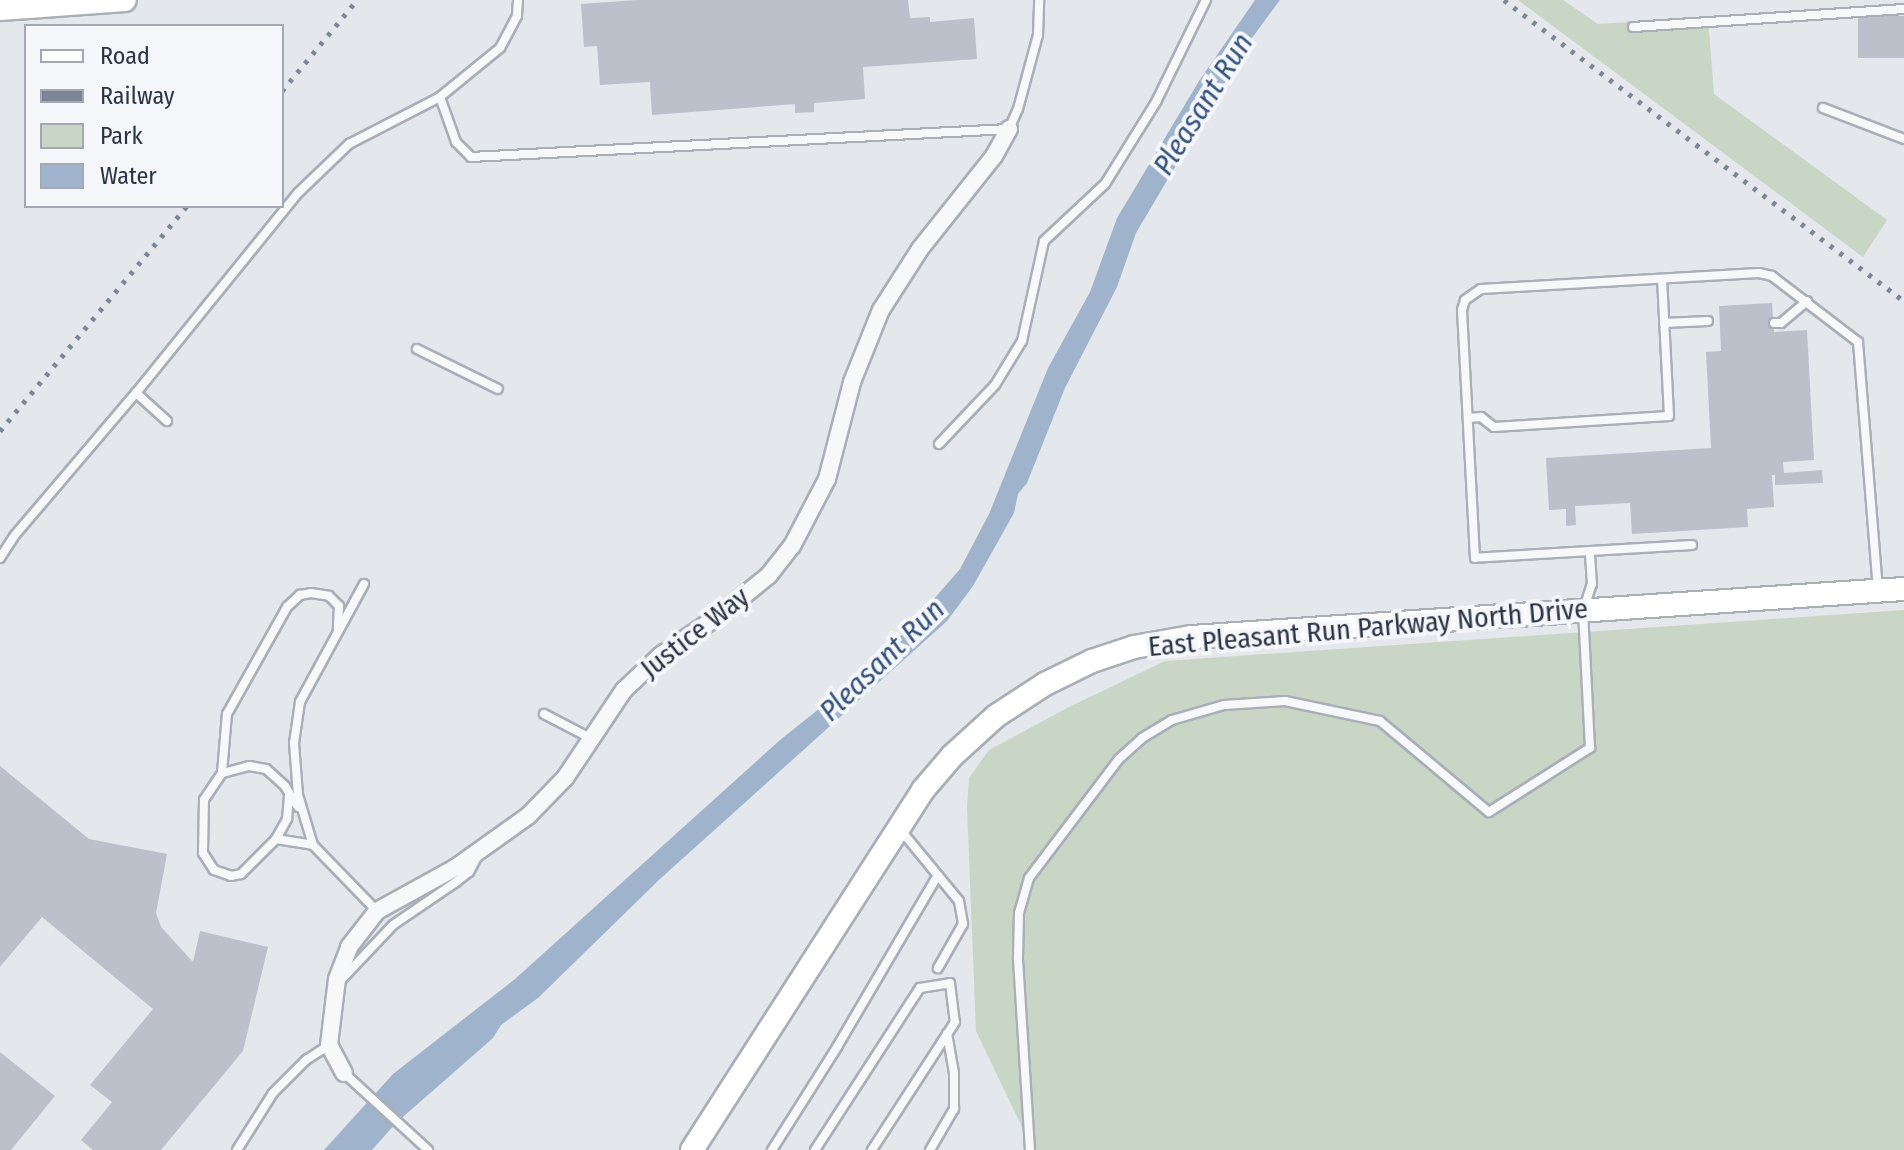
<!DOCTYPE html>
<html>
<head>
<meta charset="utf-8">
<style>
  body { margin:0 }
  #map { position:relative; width:1904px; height:1150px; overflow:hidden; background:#e4e7ec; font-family:"Fira Sans Condensed",sans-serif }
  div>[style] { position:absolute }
  .green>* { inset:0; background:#c9d6c5 }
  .water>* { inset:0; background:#9fb4cc }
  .building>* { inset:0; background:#bbc0ca; transform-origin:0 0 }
  .roads { filter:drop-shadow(2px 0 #a9aeb7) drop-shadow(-2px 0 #a9aeb7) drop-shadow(0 2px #a9aeb7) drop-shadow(0 -2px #a9aeb7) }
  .lane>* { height:8px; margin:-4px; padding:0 4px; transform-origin:4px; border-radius:4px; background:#f7f8fa }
  .street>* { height:16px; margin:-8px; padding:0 8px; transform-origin:8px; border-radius:8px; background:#f7f8fa }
  .secondary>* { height:22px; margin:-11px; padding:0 11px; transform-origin:11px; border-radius:11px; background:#fff }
  .rail>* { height:5px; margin-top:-2.5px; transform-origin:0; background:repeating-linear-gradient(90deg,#7d8696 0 4px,transparent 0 12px) }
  span { translate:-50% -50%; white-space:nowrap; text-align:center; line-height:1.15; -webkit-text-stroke:8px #f4f6f9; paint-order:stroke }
  .street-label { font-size:28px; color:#2b3445 }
  .water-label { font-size:30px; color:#34527a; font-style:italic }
  .legend { position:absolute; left:24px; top:24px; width:260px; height:184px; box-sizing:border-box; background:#f4f6f9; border:2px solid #a4a8b1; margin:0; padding:10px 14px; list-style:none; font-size:24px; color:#2b3445 }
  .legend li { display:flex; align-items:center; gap:16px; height:40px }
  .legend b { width:40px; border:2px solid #a4a8b1 }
</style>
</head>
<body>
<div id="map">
  <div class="green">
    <i style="clip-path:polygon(1518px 0,1563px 0,1598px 24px,1708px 17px,1714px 94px,1887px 220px,1863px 257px)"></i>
    <i style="clip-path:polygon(1904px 610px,1904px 1150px,1033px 1150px,976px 1031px,967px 808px,969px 778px,989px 750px,1069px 707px,1165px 661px)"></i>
  </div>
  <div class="water">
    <i style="clip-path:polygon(1255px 0,1280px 0,1249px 42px,1136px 233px,1117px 287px,1065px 388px,1027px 483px,1018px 494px,1014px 513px,973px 586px,947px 621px,661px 878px,538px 998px,501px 1025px,493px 1038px,396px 1123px,372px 1150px,324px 1150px,393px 1074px,515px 979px,780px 740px,834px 697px,906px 631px,960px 569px,989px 514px,1048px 368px,1090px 292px,1117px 218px,1199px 81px)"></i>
  </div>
  <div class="building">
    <i style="clip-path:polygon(637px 0,908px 0,910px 18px,930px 17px,930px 22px,974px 18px,977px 59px,863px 67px,865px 99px,814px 103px,814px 112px,795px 113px,795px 104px,652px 115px,650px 82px,600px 85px,597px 46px,584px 47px,581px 4px)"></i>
    <i style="left:1904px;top:16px;width:42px;height:46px;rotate:90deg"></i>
    <i style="clip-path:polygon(1772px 303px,1774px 332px,1807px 330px,1814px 460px,1783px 462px,1784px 473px,1822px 470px,1823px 483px,1775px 485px,1775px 475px,1772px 475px,1774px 507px,1747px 509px,1748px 527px,1632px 534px,1630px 503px,1575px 506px,1576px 525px,1566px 526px,1566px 509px,1549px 510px,1546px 458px,1711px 448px,1706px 352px,1721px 351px,1719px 306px)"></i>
    <i style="clip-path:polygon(0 766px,89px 839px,167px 854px,156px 913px,161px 927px,193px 962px,200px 931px,268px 947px,243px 1051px,161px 1150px,93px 1150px,81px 1140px,112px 1102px,90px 1085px,153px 1009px,42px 917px,0 967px)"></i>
    <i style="clip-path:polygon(0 1052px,55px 1096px,11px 1150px,0 1150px)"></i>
  </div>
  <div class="roads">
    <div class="lane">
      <i style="left:518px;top:0;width:16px;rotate:94deg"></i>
      <i style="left:517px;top:16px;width:36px;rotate:118deg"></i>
      <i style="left:500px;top:48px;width:77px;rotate:140.8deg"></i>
      <i style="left:440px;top:97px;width:48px;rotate:70.4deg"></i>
      <i style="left:456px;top:142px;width:21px;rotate:45deg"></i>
      <i style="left:471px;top:157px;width:539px;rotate:-2.98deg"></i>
      <i style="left:1009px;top:129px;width:22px;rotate:-66deg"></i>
      <i style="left:1018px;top:109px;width:77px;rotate:-74.9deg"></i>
      <i style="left:1038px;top:35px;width:35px;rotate:-88deg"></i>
      <i style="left:1633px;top:27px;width:272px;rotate:-3.8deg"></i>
      <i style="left:1823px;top:108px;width:87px;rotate:20.9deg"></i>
      <i style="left:1664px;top:323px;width:44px;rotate:-2.6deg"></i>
      <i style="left:1774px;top:323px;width:7px"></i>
      <i style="left:1781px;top:323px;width:34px;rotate:-40deg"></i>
      <i style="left:417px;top:349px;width:90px;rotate:26.3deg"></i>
      <i style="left:1468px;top:418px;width:13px;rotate:-4deg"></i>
      <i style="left:1481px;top:417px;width:16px;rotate:38deg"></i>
      <i style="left:1494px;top:427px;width:175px;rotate:-3.6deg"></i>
      <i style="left:1669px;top:416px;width:137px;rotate:-92.9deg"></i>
      <i style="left:167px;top:421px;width:42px;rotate:-137.9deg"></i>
      <i style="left:136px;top:393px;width:257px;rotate:-51deg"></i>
      <i style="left:298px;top:193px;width:71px;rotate:-43.9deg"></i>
      <i style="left:349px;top:144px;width:102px;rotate:-27.3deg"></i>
      <i style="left:939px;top:444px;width:81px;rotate:-46.5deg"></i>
      <i style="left:995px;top:385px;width:52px;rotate:-58.5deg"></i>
      <i style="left:1022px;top:341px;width:102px;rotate:-77.6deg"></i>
      <i style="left:1044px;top:241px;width:83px;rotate:-43.1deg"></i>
      <i style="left:1105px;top:184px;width:97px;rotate:-58.1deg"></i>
      <i style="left:1156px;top:102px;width:114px;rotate:-63.9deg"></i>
      <i style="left:1692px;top:545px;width:217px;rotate:176.6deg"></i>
      <i style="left:1475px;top:558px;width:248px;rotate:-93deg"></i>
      <i style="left:1462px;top:310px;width:10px;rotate:-73deg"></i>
      <i style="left:1465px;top:300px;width:19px;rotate:-35deg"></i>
      <i style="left:1481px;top:289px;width:278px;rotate:-3.3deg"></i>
      <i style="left:1759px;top:273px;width:13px;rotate:13deg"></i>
      <i style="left:1772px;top:276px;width:108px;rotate:37.5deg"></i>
      <i style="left:1858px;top:342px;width:249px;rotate:85.4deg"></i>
      <i style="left:0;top:558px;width:27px;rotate:-57deg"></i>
      <i style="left:15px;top:535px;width:187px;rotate:-49.6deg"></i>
      <i style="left:364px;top:584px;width:134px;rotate:118.5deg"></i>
      <i style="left:300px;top:702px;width:41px;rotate:98.3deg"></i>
      <i style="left:294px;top:743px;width:52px;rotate:85.6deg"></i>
      <i style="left:298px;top:795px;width:52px;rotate:73.3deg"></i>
      <i style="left:313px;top:845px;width:92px;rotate:45.9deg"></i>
      <i style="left:544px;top:714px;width:54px;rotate:27.5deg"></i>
      <i style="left:222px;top:773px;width:59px;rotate:-85.2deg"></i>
      <i style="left:227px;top:714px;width:123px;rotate:-60.7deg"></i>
      <i style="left:287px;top:607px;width:18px;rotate:-43deg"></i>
      <i style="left:300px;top:595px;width:11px;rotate:-10deg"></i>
      <i style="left:311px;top:593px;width:18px;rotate:9deg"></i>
      <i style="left:329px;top:596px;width:14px;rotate:45deg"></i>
      <i style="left:339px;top:606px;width:22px;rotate:93deg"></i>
      <i style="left:298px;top:807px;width:25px;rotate:-122deg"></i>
      <i style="left:285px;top:786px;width:25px;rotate:-138deg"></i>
      <i style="left:266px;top:769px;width:17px;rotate:-170deg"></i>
      <i style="left:249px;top:766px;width:28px;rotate:165deg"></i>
      <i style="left:222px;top:773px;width:32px;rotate:124deg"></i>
      <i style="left:204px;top:800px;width:53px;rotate:91.1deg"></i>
      <i style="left:203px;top:853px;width:20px;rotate:57deg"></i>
      <i style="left:214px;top:870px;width:18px;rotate:19deg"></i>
      <i style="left:231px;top:876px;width:10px;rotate:-11deg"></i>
      <i style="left:241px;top:874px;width:49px;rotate:-45deg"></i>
      <i style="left:276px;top:839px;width:37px;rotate:9deg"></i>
      <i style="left:899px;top:828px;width:94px;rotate:50.6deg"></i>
      <i style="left:959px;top:901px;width:23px;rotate:80deg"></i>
      <i style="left:963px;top:924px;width:51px;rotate:119.6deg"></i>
      <i style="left:276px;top:839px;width:23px;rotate:-61deg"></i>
      <i style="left:287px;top:819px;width:24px;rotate:-85deg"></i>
      <i style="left:342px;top:979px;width:74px;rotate:-46.6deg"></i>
      <i style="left:393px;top:925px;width:76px;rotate:-34.3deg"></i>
      <i style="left:456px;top:882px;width:16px;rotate:-38deg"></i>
      <i style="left:469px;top:872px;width:15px;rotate:-62deg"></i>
      <i style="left:344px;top:1073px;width:114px;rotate:42.5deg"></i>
      <i style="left:237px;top:1150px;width:67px;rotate:-57.7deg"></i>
      <i style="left:273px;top:1093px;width:47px;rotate:-45deg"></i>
      <i style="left:306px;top:1060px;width:27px;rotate:-33deg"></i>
      <i style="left:772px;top:1150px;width:122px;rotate:-57.7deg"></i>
      <i style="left:837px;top:1047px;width:199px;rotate:-59.6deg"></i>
      <i style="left:815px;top:1150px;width:193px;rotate:-57.1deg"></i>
      <i style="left:920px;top:988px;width:30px;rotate:-9deg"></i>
      <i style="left:950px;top:983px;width:39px;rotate:83deg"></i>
      <i style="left:955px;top:1022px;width:153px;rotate:123deg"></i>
      <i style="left:930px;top:1150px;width:48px;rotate:-59.7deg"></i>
      <i style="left:954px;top:1109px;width:36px;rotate:-90deg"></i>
      <i style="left:954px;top:1073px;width:40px;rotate:-100deg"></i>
      <i style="left:1030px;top:1150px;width:193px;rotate:-93.6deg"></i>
      <i style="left:1018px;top:957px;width:44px;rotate:-88.7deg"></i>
      <i style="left:1019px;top:913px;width:36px;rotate:-74deg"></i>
      <i style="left:1029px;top:878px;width:149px;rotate:-52.9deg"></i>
      <i style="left:1119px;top:759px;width:31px;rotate:-42deg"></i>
      <i style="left:1142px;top:738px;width:35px;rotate:-31deg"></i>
      <i style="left:1172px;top:720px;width:54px;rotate:-16.1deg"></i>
      <i style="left:1224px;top:705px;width:61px;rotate:-3.8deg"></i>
      <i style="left:1285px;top:701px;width:97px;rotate:11.9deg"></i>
      <i style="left:1380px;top:721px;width:142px;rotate:39.9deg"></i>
      <i style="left:1489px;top:812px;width:120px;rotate:-32.4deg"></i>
      <i style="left:1590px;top:748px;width:137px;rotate:-92.9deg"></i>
      <i style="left:1583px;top:611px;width:28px;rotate:-72deg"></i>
      <i style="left:1592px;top:584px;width:32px;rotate:-94deg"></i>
    </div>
    <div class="street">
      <i style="left:344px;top:1073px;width:32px;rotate:-118deg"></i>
      <i style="left:329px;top:1045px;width:66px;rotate:-83.1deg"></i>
      <i style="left:337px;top:979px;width:34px;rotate:-69deg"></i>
      <i style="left:349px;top:947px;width:46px;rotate:-52.1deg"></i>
      <i style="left:377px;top:911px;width:89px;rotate:-28.9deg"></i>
      <i style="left:455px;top:868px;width:90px;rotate:-35.5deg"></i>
      <i style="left:528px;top:816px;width:53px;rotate:-45.8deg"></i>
      <i style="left:565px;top:778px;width:106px;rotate:-56.2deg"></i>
      <i style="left:624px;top:690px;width:51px;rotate:-43.4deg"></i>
      <i style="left:661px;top:655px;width:71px;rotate:-34.1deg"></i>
      <i style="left:720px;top:615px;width:63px;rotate:-39.2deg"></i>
      <i style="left:769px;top:575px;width:37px;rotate:-52deg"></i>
      <i style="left:792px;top:546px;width:76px;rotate:-62.4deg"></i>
      <i style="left:827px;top:479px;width:100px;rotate:-75.5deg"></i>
      <i style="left:852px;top:382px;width:78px;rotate:-68.1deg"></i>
      <i style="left:881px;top:310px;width:72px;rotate:-57.4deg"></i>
      <i style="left:920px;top:249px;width:119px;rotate:-51.5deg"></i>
      <i style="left:994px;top:156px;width:31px;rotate:-61deg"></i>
    </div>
    <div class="secondary">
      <i style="left:0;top:9px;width:125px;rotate:-4.1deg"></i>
      <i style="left:692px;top:1150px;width:428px;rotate:-57.3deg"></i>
      <i style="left:923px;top:790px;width:45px;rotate:-49.5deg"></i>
      <i style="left:952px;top:756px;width:59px;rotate:-42.3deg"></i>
      <i style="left:996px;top:716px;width:59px;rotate:-33.1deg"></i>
      <i style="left:1045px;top:684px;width:52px;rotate:-26.1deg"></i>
      <i style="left:1092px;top:661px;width:44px;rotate:-18.4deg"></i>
      <i style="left:1134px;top:647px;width:59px;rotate:-9.8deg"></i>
      <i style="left:1192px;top:637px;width:714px;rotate:-3.86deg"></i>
    </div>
  </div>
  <div class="rail">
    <i style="left:1504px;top:0;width:501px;rotate:36.96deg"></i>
    <i style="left:282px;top:91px;width:118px;rotate:-50.5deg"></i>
    <i style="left:0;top:431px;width:293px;rotate:-50.3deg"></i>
  </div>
  <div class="street-label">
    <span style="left:1368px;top:628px;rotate:-5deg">East Pleasant Run Parkway North Drive</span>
    <span style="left:695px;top:633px;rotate:-38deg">Justice Way</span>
  </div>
  <div class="water-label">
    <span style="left:1203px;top:104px;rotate:-58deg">Pleasant Run</span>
    <span style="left:882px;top:660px;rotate:-44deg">Pleasant Run</span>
  </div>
  <ul class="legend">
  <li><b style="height:10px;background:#fff"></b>Road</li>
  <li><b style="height:10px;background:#7d8696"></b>Railway</li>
  <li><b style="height:22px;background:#c9d6c5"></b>Park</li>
  <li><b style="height:22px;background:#9fb4cc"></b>Water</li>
  </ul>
</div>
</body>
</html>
